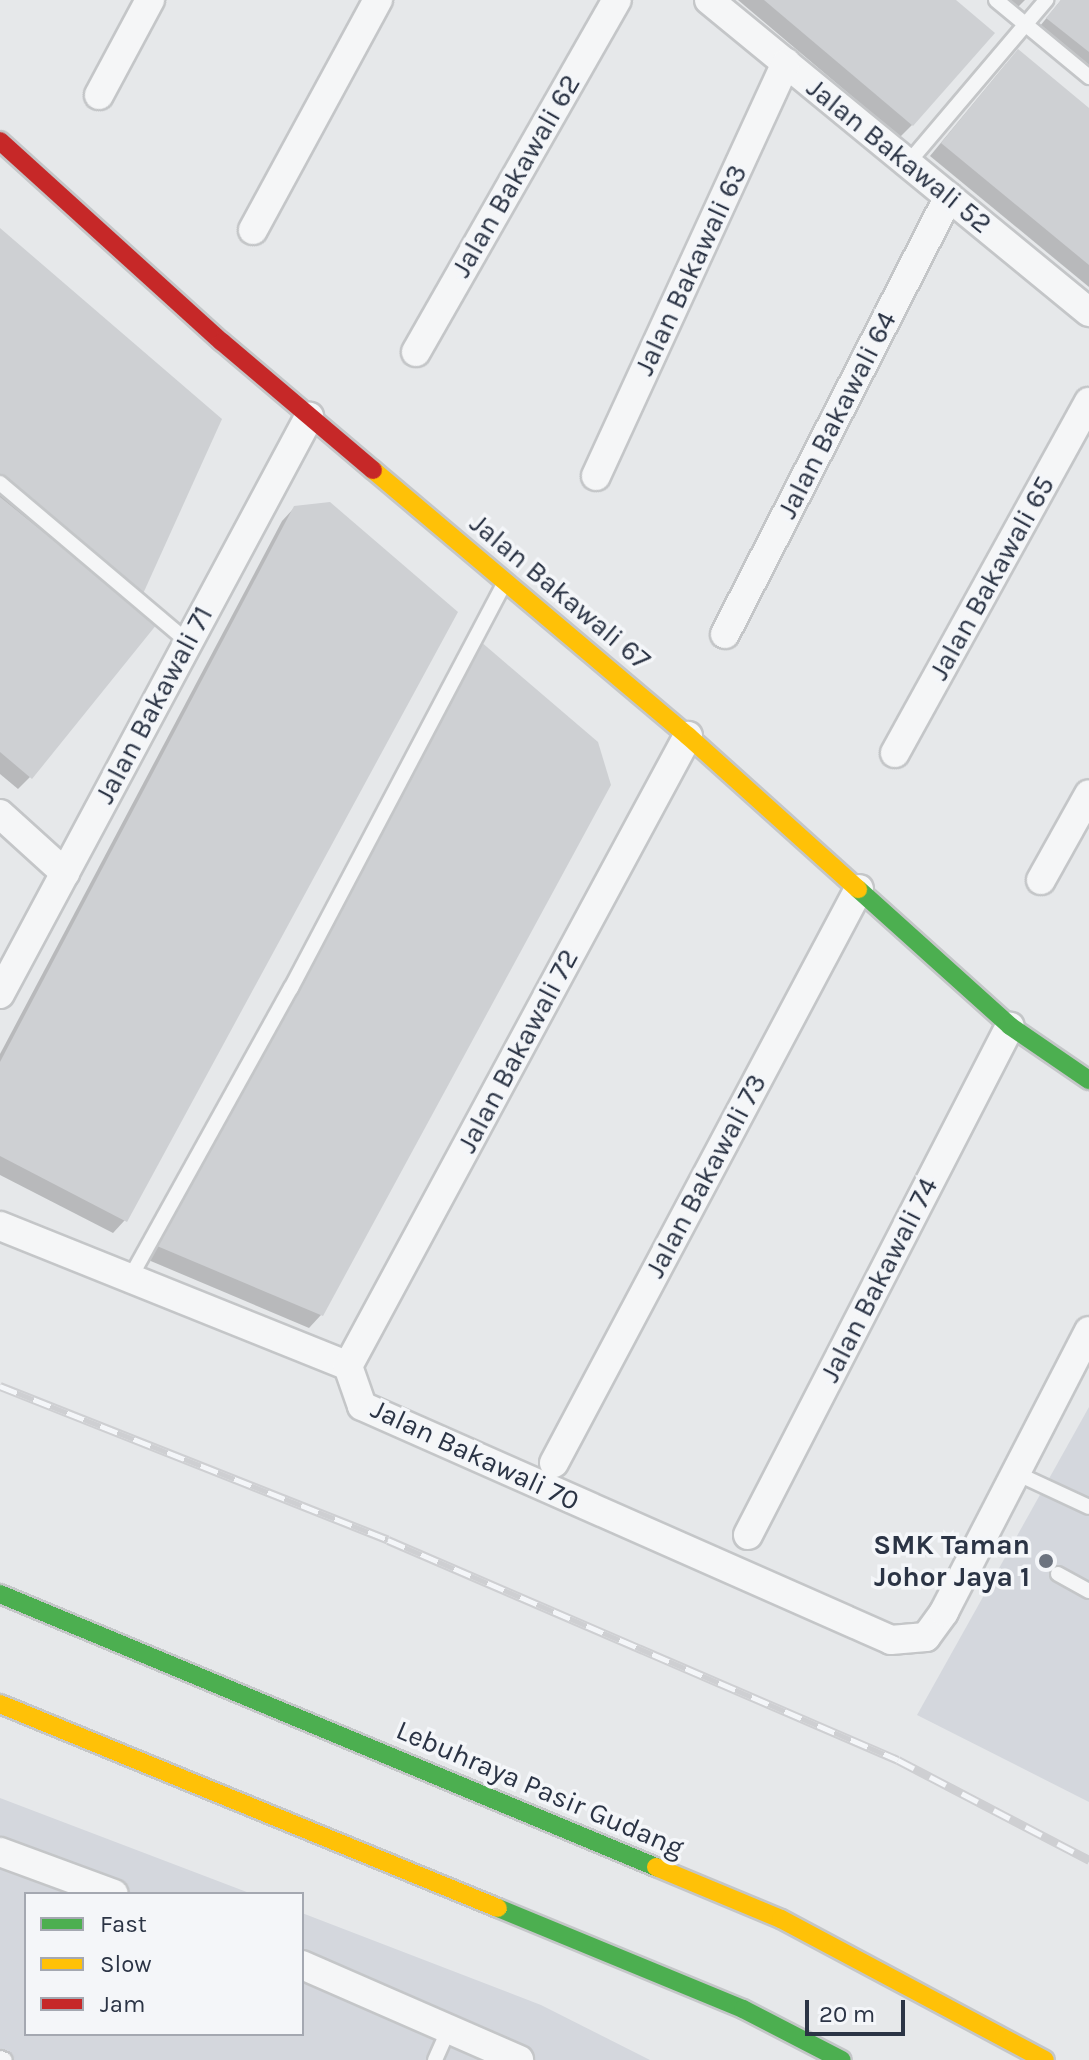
<!DOCTYPE html>
<html>
<head>
<meta charset="utf-8">
<style>
  body { margin:0 }
  #map { position:relative; width:1089px; height:2060px; overflow:hidden; background:#e6e8ea; font-family:Karla,sans-serif }
  div>[style] { position:absolute }
  .built>* { inset:0; background:#d4d7dd }
  .shadow>* { inset:0; background:#0003 }
  .building>* { inset:0; background:#ced0d3 }
  .roads { filter:drop-shadow(2px 0 #c4c6c8) drop-shadow(-2px 0 #c4c6c8) drop-shadow(0 2px #c4c6c8) drop-shadow(0 -2px #c4c6c8) }
  .lane>* { height:14px; margin:-7px; padding:0 7px; transform-origin:7px; border-radius:7px; background:#f5f6f7 }
  .street>* { height:28px; margin:-14px; padding:0 14px; transform-origin:14px; border-radius:14px; background:#f5f6f7 }
  .fast>* { height:18px; margin:-9px; padding:0 9px; transform-origin:9px; border-radius:9px; background:#4caf50 }
  .slow>* { height:18px; margin:-9px; padding:0 9px; transform-origin:9px; border-radius:9px; background:#ffc107 }
  .jam>* { height:18px; margin:-9px; padding:0 9px; transform-origin:9px; border-radius:9px; background:#c62828 }
  .rail>* { height:9px; margin-top:-4.5px; transform-origin:0; background:repeating-linear-gradient(90deg,#f4f6f9 0 18px,#cecfd2 0 36px); box-sizing:border-box; border-block:2px solid #cecfd2 }
  .dots>* { width:22px; height:22px; translate:-50% -50%; box-sizing:border-box; border:4px solid #f4f6f9; border-radius:50% }
  span { translate:-50% -50%; white-space:nowrap; text-align:center; line-height:1.15; -webkit-text-stroke:7px #f4f6f9; paint-order:stroke }
  .street-label { font-size:28px; color:#2b3445 }
  .poi-label { font-size:28px; color:#2b3445; font-weight:700 }
  .right { translate:-100% -50%; text-align:right }
  .legend { position:absolute; left:24px; top:1892px; width:280px; height:144px; box-sizing:border-box; background:#f4f6f9; border:2px solid #a4a8b1; margin:0; padding:10px 14px; list-style:none; font-size:24px; color:#2b3445 }
  .legend li { display:flex; align-items:center; gap:16px; height:40px }
  .legend b { width:40px; border:2px solid #a4a8b1 }
  .scale { position:absolute; left:805px; top:2000px; width:100px; height:36px; box-sizing:border-box; border:4px solid #2b3445; border-top:0; padding-left:10px; font-size:24px; line-height:28px; white-space:nowrap; color:#2b3445; -webkit-text-stroke:6px #f4f6f9; paint-order:stroke }
</style>
</head>
<body>
<div id="map">
  <div class="built">
    <i style="clip-path:polygon(1089px 1407px,1089px 1802px,917px 1715px)"></i>
    <i style="clip-path:polygon(0 1798px,252px 1894px,26px 1894px,26px 2034px,302px 2034px,302px 1913px,541px 2005px,650px 2060px,0 2060px)"></i>
  </div>
  <div class="shadow">
    <i style="clip-path:polygon(738px 0,952px 0,912px 125px,900px 137px)"></i>
    <i style="clip-path:polygon(997px 0,1025px 0,1013px 12px)"></i>
    <i style="clip-path:polygon(1061px 0,1089px 0,1089px 74px,1036px 31px)"></i>
    <i style="clip-path:polygon(1006px 64px,1089px 111px,1089px 287px,930px 156px)"></i>
    <i style="clip-path:polygon(0 231px,220px 419px,131px 605px,30px 777px,18px 789px,0 774px)"></i>
    <i style="clip-path:polygon(294px 508px,125px 1220px,113px 1233px,0 1175px,0 1054px,282px 521px)"></i>
    <i style="clip-path:polygon(468px 656px,321px 1315px,309px 1328px,146px 1259px)"></i>
  </div>
  <div class="building">
    <i style="clip-path:polygon(764px 0,956px 0,995px 33px,913px 126px)"></i>
    <i style="clip-path:polygon(1061px 0,1089px 0,1089px 52px,1046px 18px)"></i>
    <i style="clip-path:polygon(1018px 49px,1089px 108px,1089px 265px,941px 143px)"></i>
    <i style="clip-path:polygon(0 228px,222px 419px,142px 596px,0 475px)"></i>
    <i style="clip-path:polygon(0 497px,157px 624px,32px 779px,0 752px)"></i>
    <i style="clip-path:polygon(330px 502px,458px 612px,127px 1222px,0 1156px,0 1062px,294px 506px)"></i>
    <i style="clip-path:polygon(480px 641px,598px 742px,611px 785px,323px 1316px,157px 1246px)"></i>
  </div>
  <div class="roads">
    <div class="lane">
      <i style="left:996px;top:0;width:121px;rotate:39.6deg"></i>
      <i style="left:908px;top:163px;width:214px;rotate:-49.7deg"></i>
      <i style="left:0;top:483px;width:246px;rotate:40.2deg"></i>
      <i style="left:130px;top:1278px;width:332px;rotate:-61deg"></i>
      <i style="left:291px;top:988px;width:457px;rotate:-62.2deg"></i>
      <i style="left:1018px;top:1474px;width:78px;rotate:24.9deg"></i>
      <i style="left:1058px;top:1574px;width:35px;rotate:29deg"></i>
      <i style="left:0;top:2058px;width:5px;rotate:22deg"></i>
      <i style="left:435px;top:2060px;width:35px;rotate:-66deg"></i>
    </div>
    <div class="street">
      <i style="left:709px;top:0;width:492px;rotate:39.4deg"></i>
      <i style="left:99px;top:95px;width:108px;rotate:-61.8deg"></i>
      <i style="left:253px;top:230px;width:262px;rotate:-61.5deg"></i>
      <i style="left:416px;top:352px;width:405px;rotate:-60.3deg"></i>
      <i style="left:596px;top:476px;width:455px;rotate:-65.3deg"></i>
      <i style="left:725px;top:634px;width:491px;rotate:-62.9deg"></i>
      <i style="left:895px;top:753px;width:401px;rotate:-61.1deg"></i>
      <i style="left:0;top:814px;width:88px;rotate:42.2deg"></i>
      <i style="left:1041px;top:880px;width:98px;rotate:-60.8deg"></i>
      <i style="left:0;top:994px;width:655px;rotate:-61.83deg"></i>
      <i style="left:0;top:1226px;width:375px;rotate:21.9deg"></i>
      <i style="left:348px;top:1366px;width:42px;rotate:70.7deg"></i>
      <i style="left:362px;top:1406px;width:578px;rotate:23.86deg"></i>
      <i style="left:891px;top:1640px;width:35px;rotate:-5deg"></i>
      <i style="left:926px;top:1637px;width:31px;rotate:-54deg"></i>
      <i style="left:944px;top:1612px;width:316px;rotate:-62.7deg"></i>
      <i style="left:348px;top:1366px;width:716px;rotate:-61.65deg"></i>
      <i style="left:554px;top:1463px;width:650px;rotate:-62.02deg"></i>
      <i style="left:748px;top:1535px;width:572px;rotate:-62.76deg"></i>
      <i style="left:0;top:1852px;width:121px;rotate:20.2deg"></i>
      <i style="left:302px;top:1965px;width:237px;rotate:23.6deg"></i>
    </div>
    <div class="fast">
      <i style="left:858px;top:889px;width:205px;rotate:42deg"></i>
      <i style="left:1010px;top:1026px;width:96px;rotate:34.4deg"></i>
      <i style="left:0;top:1594px;width:711px;rotate:22.6deg"></i>
      <i style="left:498px;top:1908px;width:265px;rotate:22.4deg"></i>
      <i style="left:743px;top:2009px;width:111px;rotate:27.3deg"></i>
    </div>
    <div class="slow">
      <i style="left:373px;top:470px;width:412px;rotate:40.2deg"></i>
      <i style="left:688px;top:736px;width:229px;rotate:42deg"></i>
      <i style="left:0;top:1704px;width:538px;rotate:22.28deg"></i>
      <i style="left:656px;top:1867px;width:135px;rotate:22.6deg"></i>
      <i style="left:781px;top:1919px;width:299px;rotate:28.1deg"></i>
    </div>
    <div class="jam">
      <i style="left:0;top:141px;width:299px;rotate:42.2deg"></i>
      <i style="left:222px;top:342px;width:198px;rotate:40.3deg"></i>
    </div>
  </div>
  <div class="rail">
    <i style="left:0;top:1386px;width:417px;rotate:21.6deg"></i>
    <i style="left:388px;top:1540px;width:555px;rotate:23.33deg"></i>
    <i style="left:898px;top:1760px;width:216px;rotate:27.6deg"></i>
  </div>
  <div class="dots">
    <i style="left:1046px;top:1561px;background:#6c737f"></i>
  </div>
  <div class="street-label">
    <span style="left:899px;top:156px;rotate:39deg">Jalan Bakawali 52</span>
    <span style="left:516px;top:176px;rotate:-60deg">Jalan Bakawali 62</span>
    <span style="left:691px;top:270px;rotate:-65deg">Jalan Bakawali 63</span>
    <span style="left:837px;top:415px;rotate:-63deg">Jalan Bakawali 64</span>
    <span style="left:992px;top:578px;rotate:-61deg">Jalan Bakawali 65</span>
    <span style="left:560px;top:592px;rotate:40deg">Jalan Bakawali 67</span>
    <span style="left:154px;top:705px;rotate:-62deg">Jalan Bakawali 71</span>
    <span style="left:518px;top:1051px;rotate:-62deg">Jalan Bakawali 72</span>
    <span style="left:706px;top:1176px;rotate:-62deg">Jalan Bakawali 73</span>
    <span style="left:879px;top:1280px;rotate:-63deg">Jalan Bakawali 74</span>
    <span style="left:475px;top:1455px;rotate:25deg">Jalan Bakawali 70</span>
    <span style="left:540px;top:1789px;rotate:23deg">Lebuhraya Pasir Gudang</span>
  </div>
  <div class="poi-label">
    <span class="right" style="left:1030px;top:1561px">SMK Taman<br>Johor Jaya 1</span>
  </div>
  <ul class="legend">
  <li><b style="height:10px;background:#4caf50"></b>Fast</li>
  <li><b style="height:10px;background:#ffc107"></b>Slow</li>
  <li><b style="height:10px;background:#c62828"></b>Jam</li>
  </ul>
  <div class="scale">20 m</div>
</div>
</body>
</html>
